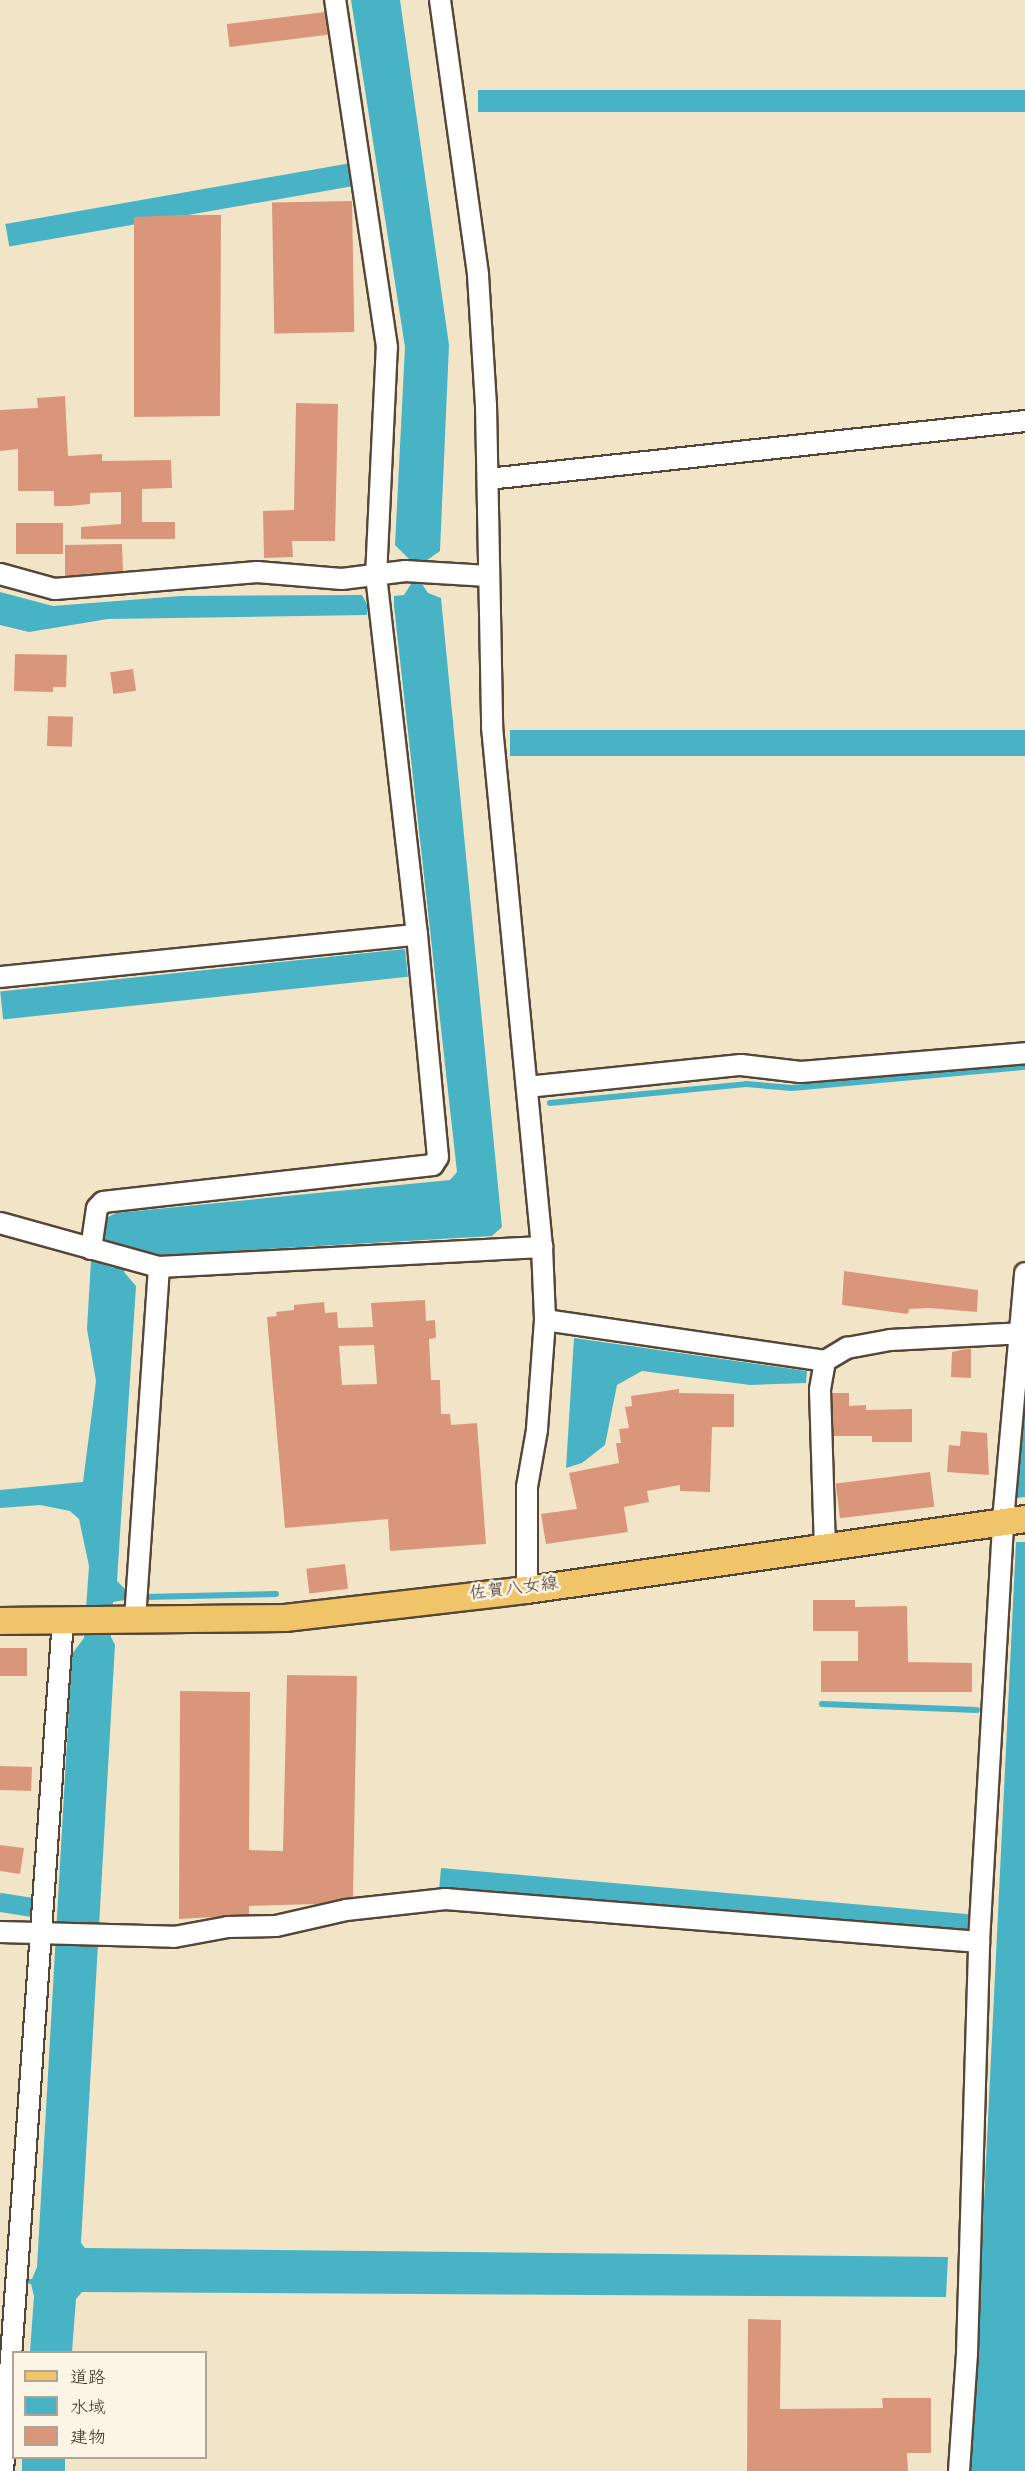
<!DOCTYPE html>
<html>
<head>
<meta charset="utf-8">
<style>
  body { margin:0 }
  #map { position:relative; width:1025px; height:2471px; overflow:hidden; background:#f2e4c7; font-family:"Gochi Hand","Klee One",sans-serif }
  div>[style] { position:absolute }
  .water>* { inset:0; background:#47b3c4; transform-origin:0 0 }
  .stream>* { height:6px; margin:-3px; padding:0 3px; transform-origin:3px; border-radius:3px; background:#47b3c4 }
  .building>* { inset:0; background:#da967b; transform-origin:0 0 }
  .roads { filter:drop-shadow(2px 0 #564637) drop-shadow(-2px 0 #564637) drop-shadow(0 2px #564637) drop-shadow(0 -2px #564637) }
  .minor>* { height:20px; margin:-10px; padding:0 10px; transform-origin:10px; border-radius:10px; background:#fff }
  .major>* { height:26px; margin:-13px; padding:0 13px; transform-origin:13px; border-radius:13px; background:#f0c469 }
  span { translate:-50% -50%; white-space:nowrap; text-align:center; line-height:1.15; -webkit-text-stroke:5px #fcf5e5; paint-order:stroke }
  .street-label { font-size:18px; color:#3b2a1e }
  .legend { position:absolute; left:12px; top:2351px; width:195px; height:108px; box-sizing:border-box; background:#fcf5e5; border:2px solid #afa495; margin:0; padding:8px 10px; list-style:none; font-size:18px; color:#3b2a1e }
  .legend li { display:flex; align-items:center; gap:12px; height:30px }
  .legend b { width:30px; border:2px solid #afa495 }
</style>
</head>
<body>
<div id="map">
  <div class="water">
    <i style="clip-path:polygon(351px 0,400px 0,449px 345px,440px 551px,423px 563px,422px 584px,428px 593px,441px 598px,502px 1227px,492px 1236px,164px 1255px,130px 1250px,124px 1272px,136px 1286px,117px 1581px,125px 1589px,125px 1600px,113px 1602px,111px 1637px,115px 1645px,81px 2243px,85px 2248px,948px 2257px,946px 2297px,82px 2292px,76px 2299px,72px 2352px,30px 2352px,34px 2296px,31px 2284px,24px 2283px,24px 2279px,32px 2279px,37px 2267px,72px 1654px,84px 1638px,89px 1566px,79px 1519px,70px 1511px,40px 1505px,0 1508px,0 1490px,83px 1482px,96px 1381px,87px 1329px,91px 1260px,114px 1268px,120px 1247px,103px 1240px,108px 1217px,116px 1213px,450px 1180px,457px 1172px,394px 606px,394px 596px,404px 595px,411px 584px,412px 562px,395px 545px,405px 347px)"></i>
    <i style="left:1025px;top:90px;width:22px;height:547px;rotate:90deg"></i>
    <i style="left:351px;top:163px;width:23px;height:351px;rotate:80deg"></i>
    <i style="clip-path:polygon(0 592px,53px 606px,181px 596px,362px 595px,368px 606px,367px 615px,108px 619px,29px 632px,0 625px)"></i>
    <i style="left:1025px;top:730px;width:26px;height:515px;rotate:90deg"></i>
    <i style="left:405px;top:949px;width:28px;height:407px;rotate:84deg"></i>
    <i style="clip-path:polygon(574px 1338px,807px 1371px,806px 1383px,750px 1385px,642px 1371px,617px 1385px,605px 1445px,582px 1463px,566px 1468px)"></i>
    <i style="clip-path:polygon(1025px 1394px,1025px 1497px,1016px 1498px)"></i>
    <i style="clip-path:polygon(1016px 1542px,1025px 1542px,1025px 2471px,971px 2471px)"></i>
    <i style="left:441px;top:1868px;width:530px;height:19px;rotate:5deg"></i>
    <i style="left:33px;top:1898px;width:19px;height:33px;rotate:99deg"></i>
    <i style="left:22px;top:2458px;width:43px;height:13px"></i>
  </div>
  <div class="stream">
    <i style="left:550px;top:1103px;width:197px;rotate:-5.5deg"></i>
    <i style="left:746px;top:1084px;width:46px;rotate:5deg"></i>
    <i style="left:792px;top:1088px;width:234px;rotate:-5.2deg"></i>
    <i style="left:145px;top:1597px;width:131px;rotate:-1.3deg"></i>
    <i style="left:822px;top:1704px;width:155px;rotate:2.2deg"></i>
  </div>
  <div class="building">
    <i style="left:325px;top:12px;width:23px;height:99px;rotate:83deg"></i>
    <i style="left:352px;top:201px;width:131px;height:80px;rotate:89deg"></i>
    <i style="clip-path:polygon(179px 215px,221px 215px,220px 416px,134px 417px,134px 217px)"></i>
    <i style="clip-path:polygon(65px 396px,68px 456px,102px 454px,102px 461px,171px 460px,172px 488px,142px 489px,142px 522px,175px 522px,175px 539px,81px 539px,81px 527px,121px 524px,121px 492px,90px 493px,90px 504px,70px 506px,54px 506px,54px 491px,18px 491px,18px 449px,0 451px,0 410px,38px 408px,37px 398px)"></i>
    <i style="clip-path:polygon(296px 403px,338px 404px,335px 541px,292px 541px,293px 557px,264px 558px,263px 511px,294px 510px)"></i>
    <i style="left:16px;top:523px;width:47px;height:31px"></i>
    <i style="clip-path:polygon(122px 544px,123px 571px,65px 576px,65px 545px)"></i>
    <i style="clip-path:polygon(15px 654px,67px 655px,66px 687px,53px 687px,53px 692px,14px 691px)"></i>
    <i style="left:133px;top:669px;width:22px;height:23px;rotate:82deg"></i>
    <i style="left:48px;top:716px;width:25px;height:30px;rotate:2deg"></i>
    <i style="clip-path:polygon(844px 1271px,978px 1290px,977px 1312px,929px 1308px,909px 1309px,908px 1314px,842px 1305px)"></i>
    <i style="clip-path:polygon(evenodd,425px 1300px,426px 1321px,435px 1320px,436px 1338px,429px 1339px,431px 1380px,440px 1380px,441px 1414px,450px 1414px,451px 1425px,477px 1423px,486px 1544px,390px 1551px,388px 1519px,285px 1528px,267px 1317px,277px 1316px,276px 1312px,294px 1310px,294px 1305px,324px 1302px,325px 1313px,337px 1312px,338px 1328px,373px 1327px,371px 1303px,425px 1300px,374px 1345px,377px 1384px,342px 1385px,339px 1346px,374px 1345px)"></i>
    <i style="clip-path:polygon(971px 1348px,971px 1378px,951px 1377px,952px 1352px)"></i>
    <i style="clip-path:polygon(679px 1389px,679px 1393px,734px 1394px,734px 1427px,712px 1427px,710px 1492px,680px 1491px,680px 1485px,647px 1491px,649px 1502px,624px 1507px,628px 1532px,546px 1544px,541px 1514px,577px 1509px,569px 1473px,619px 1463px,616px 1443px,621px 1443px,619px 1429px,629px 1428px,625px 1407px,632px 1406px,631px 1396px)"></i>
    <i style="clip-path:polygon(832px 1393px,849px 1393px,849px 1406px,866px 1405px,866px 1410px,912px 1409px,912px 1442px,872px 1442px,872px 1436px,833px 1436px)"></i>
    <i style="clip-path:polygon(961px 1431px,987px 1433px,989px 1475px,947px 1472px,949px 1445px,960px 1446px)"></i>
    <i style="left:930px;top:1472px;width:35px;height:95px;rotate:83deg"></i>
    <i style="left:345px;top:1564px;width:25px;height:39px;rotate:83deg"></i>
    <i style="clip-path:polygon(813px 1600px,855px 1600px,855px 1607px,907px 1606px,908px 1662px,972px 1663px,972px 1692px,821px 1692px,821px 1661px,858px 1661px,858px 1631px,813px 1631px)"></i>
    <i style="left:0;top:1648px;width:27px;height:28px"></i>
    <i style="clip-path:polygon(287px 1675px,357px 1676px,353px 1897px,317px 1904px,249px 1906px,249px 1915px,179px 1919px,180px 1691px,250px 1692px,249px 1850px,283px 1851px)"></i>
    <i style="left:0;top:1766px;width:32px;height:24px;rotate:2deg"></i>
    <i style="clip-path:polygon(0 1845px,24px 1848px,20px 1874px,0 1871px)"></i>
    <i style="clip-path:polygon(748px 2319px,781px 2320px,780px 2409px,883px 2408px,882px 2398px,931px 2398px,931px 2453px,907px 2453px,908px 2471px,747px 2471px)"></i>
  </div>
  <div class="roads">
    <div class="minor">
      <i style="left:440px;top:0;width:278px;rotate:82.1deg"></i>
      <i style="left:478px;top:275px;width:130px;rotate:86.5deg"></i>
      <i style="left:486px;top:405px;width:322px;rotate:88.9deg"></i>
      <i style="left:492px;top:727px;width:522px;rotate:84.51deg"></i>
      <i style="left:542px;top:1247px;width:73px;rotate:87.6deg"></i>
      <i style="left:545px;top:1320px;width:110px;rotate:94.2deg"></i>
      <i style="left:537px;top:1430px;width:58px;rotate:100deg"></i>
      <i style="left:527px;top:1487px;width:103px;rotate:90deg"></i>
      <i style="left:488px;top:479px;width:540px;rotate:-6.16deg"></i>
      <i style="left:0;top:574px;width:57px;rotate:15.3deg"></i>
      <i style="left:55px;top:589px;width:203px;rotate:-4.8deg"></i>
      <i style="left:257px;top:572px;width:85px;rotate:4.7deg"></i>
      <i style="left:342px;top:579px;width:64px;rotate:-7.2deg"></i>
      <i style="left:405px;top:571px;width:83px;rotate:3.4deg"></i>
      <i style="left:0;top:977px;width:419px;rotate:-5.8deg"></i>
      <i style="left:417px;top:935px;width:360px;rotate:-96.5deg"></i>
      <i style="left:376px;top:577px;width:230px;rotate:-87.3deg"></i>
      <i style="left:387px;top:347px;width:351px;rotate:-98.5deg"></i>
      <i style="left:527px;top:1087px;width:215px;rotate:-5.9deg"></i>
      <i style="left:741px;top:1065px;width:60px;rotate:6.7deg"></i>
      <i style="left:801px;top:1072px;width:225px;rotate:-4.8deg"></i>
      <i style="left:0;top:1223px;width:165px;rotate:15.5deg"></i>
      <i style="left:159px;top:1267px;width:384px;rotate:-3deg"></i>
      <i style="left:91px;top:1249px;width:41px;rotate:-81.7deg"></i>
      <i style="left:97px;top:1208px;width:8px;rotate:-45deg"></i>
      <i style="left:103px;top:1202px;width:332px;rotate:-6.4deg"></i>
      <i style="left:433px;top:1165px;width:9px;rotate:-58deg"></i>
      <i style="left:438px;top:1157px;width:223px;rotate:-95.4deg"></i>
      <i style="left:545px;top:1320px;width:283px;rotate:8.3deg"></i>
      <i style="left:825px;top:1361px;width:26px;rotate:-31deg"></i>
      <i style="left:847px;top:1348px;width:44px;rotate:-10.5deg"></i>
      <i style="left:890px;top:1340px;width:135px;rotate:-3deg"></i>
      <i style="left:825px;top:1361px;width:29px;rotate:100deg"></i>
      <i style="left:820px;top:1390px;width:157px;rotate:88.2deg"></i>
      <i style="left:135px;top:1619px;width:353px;rotate:-86.1deg"></i>
      <i style="left:0;top:1932px;width:174px;rotate:1.6deg"></i>
      <i style="left:174px;top:1937px;width:55px;rotate:-10.5deg"></i>
      <i style="left:228px;top:1927px;width:48px;rotate:-1.2deg"></i>
      <i style="left:276px;top:1926px;width:72px;rotate:-12.9deg"></i>
      <i style="left:346px;top:1910px;width:100px;rotate:-6.3deg"></i>
      <i style="left:445px;top:1899px;width:536px;rotate:4.6deg"></i>
      <i style="left:3px;top:2471px;width:853px;rotate:-85.97deg"></i>
      <i style="left:959px;top:2471px;width:118px;rotate:-86.1deg"></i>
      <i style="left:967px;top:2353px;width:411px;rotate:-88.3deg"></i>
      <i style="left:979px;top:1942px;width:422px;rotate:-86.7deg"></i>
      <i style="left:1003px;top:1521px;width:249px;rotate:-84.9deg"></i>
    </div>
    <div class="major">
      <i style="left:0;top:1621px;width:285px;rotate:-0.6deg"></i>
      <i style="left:285px;top:1618px;width:244px;rotate:-6.6deg"></i>
      <i style="left:527px;top:1590px;width:503px;rotate:-8.11deg"></i>
    </div>
  </div>
  <div class="street-label">
    <span style="left:514px;top:1591px;rotate:-7deg">佐賀八女線</span>
  </div>
  <ul class="legend">
  <li><b style="height:8px;background:#f0c469"></b>道路</li>
  <li><b style="height:16px;background:#47b3c4"></b>水域</li>
  <li><b style="height:16px;background:#da967b"></b>建物</li>
  </ul>
</div>
</body>
</html>
